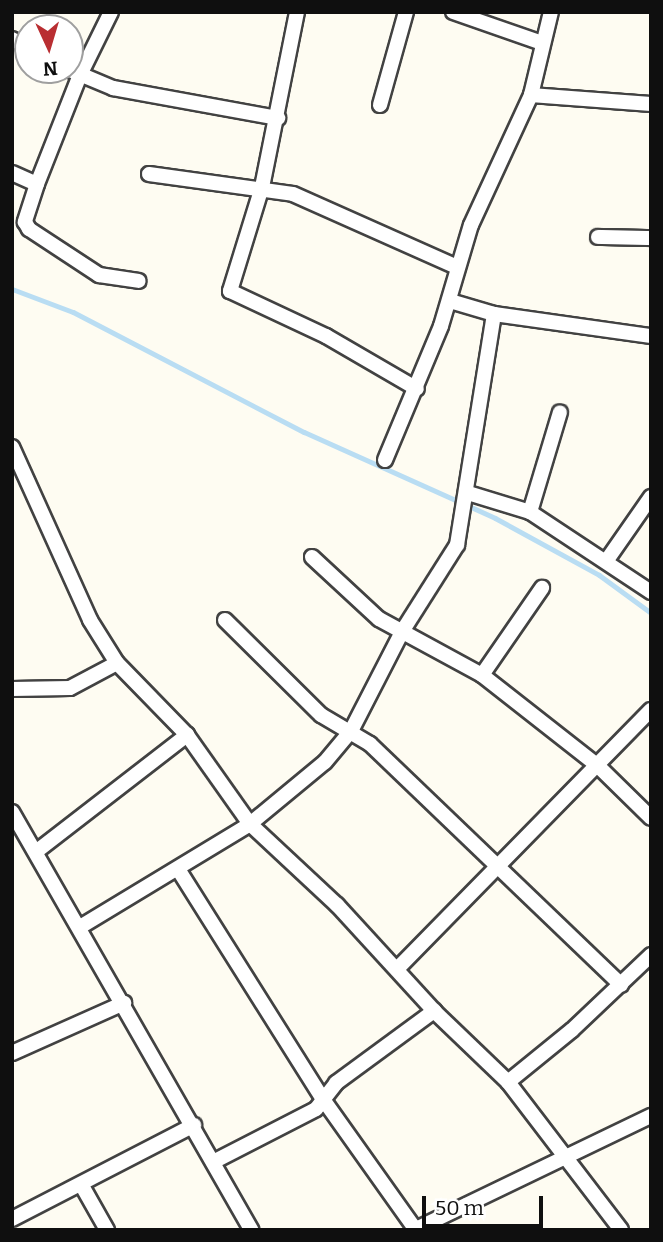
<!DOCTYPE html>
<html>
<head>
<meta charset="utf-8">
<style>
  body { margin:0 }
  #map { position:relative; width:663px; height:1242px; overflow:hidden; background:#fefcf2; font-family:Bitter,serif }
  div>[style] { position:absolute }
  .stream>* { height:5px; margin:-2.5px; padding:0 2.5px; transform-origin:2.5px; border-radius:2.5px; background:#b9ddf3 }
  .roads { filter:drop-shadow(2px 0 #424242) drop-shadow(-2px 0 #424242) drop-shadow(0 2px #424242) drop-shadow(0 -2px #424242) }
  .street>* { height:14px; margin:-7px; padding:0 7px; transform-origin:7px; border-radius:7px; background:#fff }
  span { translate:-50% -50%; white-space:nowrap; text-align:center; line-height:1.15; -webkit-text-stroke:7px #fff; paint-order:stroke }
  .frame { position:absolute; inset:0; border:14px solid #0f0f0f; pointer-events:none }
  .north { position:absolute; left:14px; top:14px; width:70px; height:70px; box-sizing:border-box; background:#fff; border:2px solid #9f9f9f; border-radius:50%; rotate:176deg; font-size:19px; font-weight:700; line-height:28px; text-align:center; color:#0f0f0f }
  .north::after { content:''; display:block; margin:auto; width:24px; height:32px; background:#b92e32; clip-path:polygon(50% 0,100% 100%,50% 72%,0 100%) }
  .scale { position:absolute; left:422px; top:1196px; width:121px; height:32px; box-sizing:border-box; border:4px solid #0f0f0f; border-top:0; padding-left:9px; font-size:21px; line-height:24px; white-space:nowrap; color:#0f0f0f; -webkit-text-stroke:5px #fff; paint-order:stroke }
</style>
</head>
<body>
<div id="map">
  <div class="stream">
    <i style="left:12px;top:289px;width:65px;rotate:20.7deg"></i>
    <i style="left:73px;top:312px;width:260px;rotate:27.5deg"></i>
    <i style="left:304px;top:432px;width:209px;rotate:24.2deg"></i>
    <i style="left:495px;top:518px;width:119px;rotate:28.7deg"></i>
    <i style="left:599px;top:575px;width:64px;rotate:36.2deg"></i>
  </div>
  <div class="roads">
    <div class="street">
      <i style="left:297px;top:12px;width:178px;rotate:101.3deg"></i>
      <i style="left:262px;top:187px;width:109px;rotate:107.1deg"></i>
      <i style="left:230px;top:291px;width:106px;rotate:25.1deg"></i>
      <i style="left:326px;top:336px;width:105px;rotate:30.2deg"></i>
      <i style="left:453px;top:12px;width:94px;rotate:19.2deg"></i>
      <i style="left:12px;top:39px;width:18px;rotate:29deg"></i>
      <i style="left:70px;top:70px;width:47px;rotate:22.7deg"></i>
      <i style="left:113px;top:88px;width:168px;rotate:10.3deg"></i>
      <i style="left:531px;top:95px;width:120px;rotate:4.3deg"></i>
      <i style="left:380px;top:105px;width:97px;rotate:-74.4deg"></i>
      <i style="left:12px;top:173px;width:27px;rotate:24deg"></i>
      <i style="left:37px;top:184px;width:117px;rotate:-68.5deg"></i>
      <i style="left:80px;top:75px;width:70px;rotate:-63.8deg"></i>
      <i style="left:149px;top:174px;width:145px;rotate:7.9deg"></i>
      <i style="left:293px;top:194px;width:177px;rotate:24deg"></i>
      <i style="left:37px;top:184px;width:40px;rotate:108deg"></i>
      <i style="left:25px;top:222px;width:8px;rotate:60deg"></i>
      <i style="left:29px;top:229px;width:84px;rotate:33.3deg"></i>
      <i style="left:99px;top:275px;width:40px;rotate:8.5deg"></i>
      <i style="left:598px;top:237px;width:53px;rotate:1.1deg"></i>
      <i style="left:450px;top:301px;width:46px;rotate:16.5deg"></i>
      <i style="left:494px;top:314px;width:159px;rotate:8deg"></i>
      <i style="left:12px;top:447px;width:190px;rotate:65.7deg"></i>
      <i style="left:90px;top:620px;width:51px;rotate:57.9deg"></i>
      <i style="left:117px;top:663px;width:100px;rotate:45.8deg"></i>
      <i style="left:187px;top:735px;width:109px;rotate:54.7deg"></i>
      <i style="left:250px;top:824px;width:119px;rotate:43deg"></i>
      <i style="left:337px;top:905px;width:144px;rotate:47.5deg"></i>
      <i style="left:434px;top:1011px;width:103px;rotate:43.8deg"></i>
      <i style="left:508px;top:1082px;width:186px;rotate:52.6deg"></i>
      <i style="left:385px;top:460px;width:145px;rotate:-67.3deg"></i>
      <i style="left:441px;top:326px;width:105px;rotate:-73.5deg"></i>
      <i style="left:471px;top:225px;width:143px;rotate:-65.2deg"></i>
      <i style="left:531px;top:95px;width:85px;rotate:-76.5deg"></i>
      <i style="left:468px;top:493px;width:65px;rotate:17deg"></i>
      <i style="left:530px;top:512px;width:145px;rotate:33.5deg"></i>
      <i style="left:530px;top:512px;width:104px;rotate:-73.3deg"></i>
      <i style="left:312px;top:557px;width:91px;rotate:42.8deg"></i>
      <i style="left:379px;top:619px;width:117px;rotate:28.5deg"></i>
      <i style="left:482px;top:675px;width:147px;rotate:38.1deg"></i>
      <i style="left:598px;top:766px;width:74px;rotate:44.5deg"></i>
      <i style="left:607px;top:560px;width:77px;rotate:-55.1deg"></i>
      <i style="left:225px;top:620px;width:135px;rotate:44.7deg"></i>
      <i style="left:321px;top:715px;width:57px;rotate:30.6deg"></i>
      <i style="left:370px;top:744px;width:348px;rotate:43.8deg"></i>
      <i style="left:482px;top:675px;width:106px;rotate:-55.4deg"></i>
      <i style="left:12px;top:689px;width:58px;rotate:-1deg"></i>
      <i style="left:70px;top:688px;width:53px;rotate:-28deg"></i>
      <i style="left:12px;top:812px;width:482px;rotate:60.2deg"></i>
      <i style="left:37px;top:851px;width:190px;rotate:-37.7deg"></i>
      <i style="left:178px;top:869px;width:275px;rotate:57.8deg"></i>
      <i style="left:325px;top:1102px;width:157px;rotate:54.6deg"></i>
      <i style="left:80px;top:927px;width:199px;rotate:-31.2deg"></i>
      <i style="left:250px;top:824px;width:97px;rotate:-39.6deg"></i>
      <i style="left:325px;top:762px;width:40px;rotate:-50deg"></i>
      <i style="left:351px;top:731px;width:114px;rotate:-62.8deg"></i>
      <i style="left:403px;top:630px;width:101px;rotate:-57.6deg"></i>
      <i style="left:457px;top:545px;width:234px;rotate:-80.9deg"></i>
      <i style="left:398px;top:968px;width:361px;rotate:-45.6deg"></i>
      <i style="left:12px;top:1053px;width:123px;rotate:-24.1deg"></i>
      <i style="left:508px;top:1082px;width:82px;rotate:-39.1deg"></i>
      <i style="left:572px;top:1030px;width:109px;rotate:-43.5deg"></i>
      <i style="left:213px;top:1162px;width:116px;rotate:-27.2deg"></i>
      <i style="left:316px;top:1109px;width:33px;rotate:-52deg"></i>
      <i style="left:336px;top:1083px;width:122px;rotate:-36.3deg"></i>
      <i style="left:81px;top:1184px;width:53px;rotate:60.5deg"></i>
      <i style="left:12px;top:1219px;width:205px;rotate:-27.3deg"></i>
      <i style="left:416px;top:1229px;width:261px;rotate:-25.7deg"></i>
    </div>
  </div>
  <div class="frame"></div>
  <div class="north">N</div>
  <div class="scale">50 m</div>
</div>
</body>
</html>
